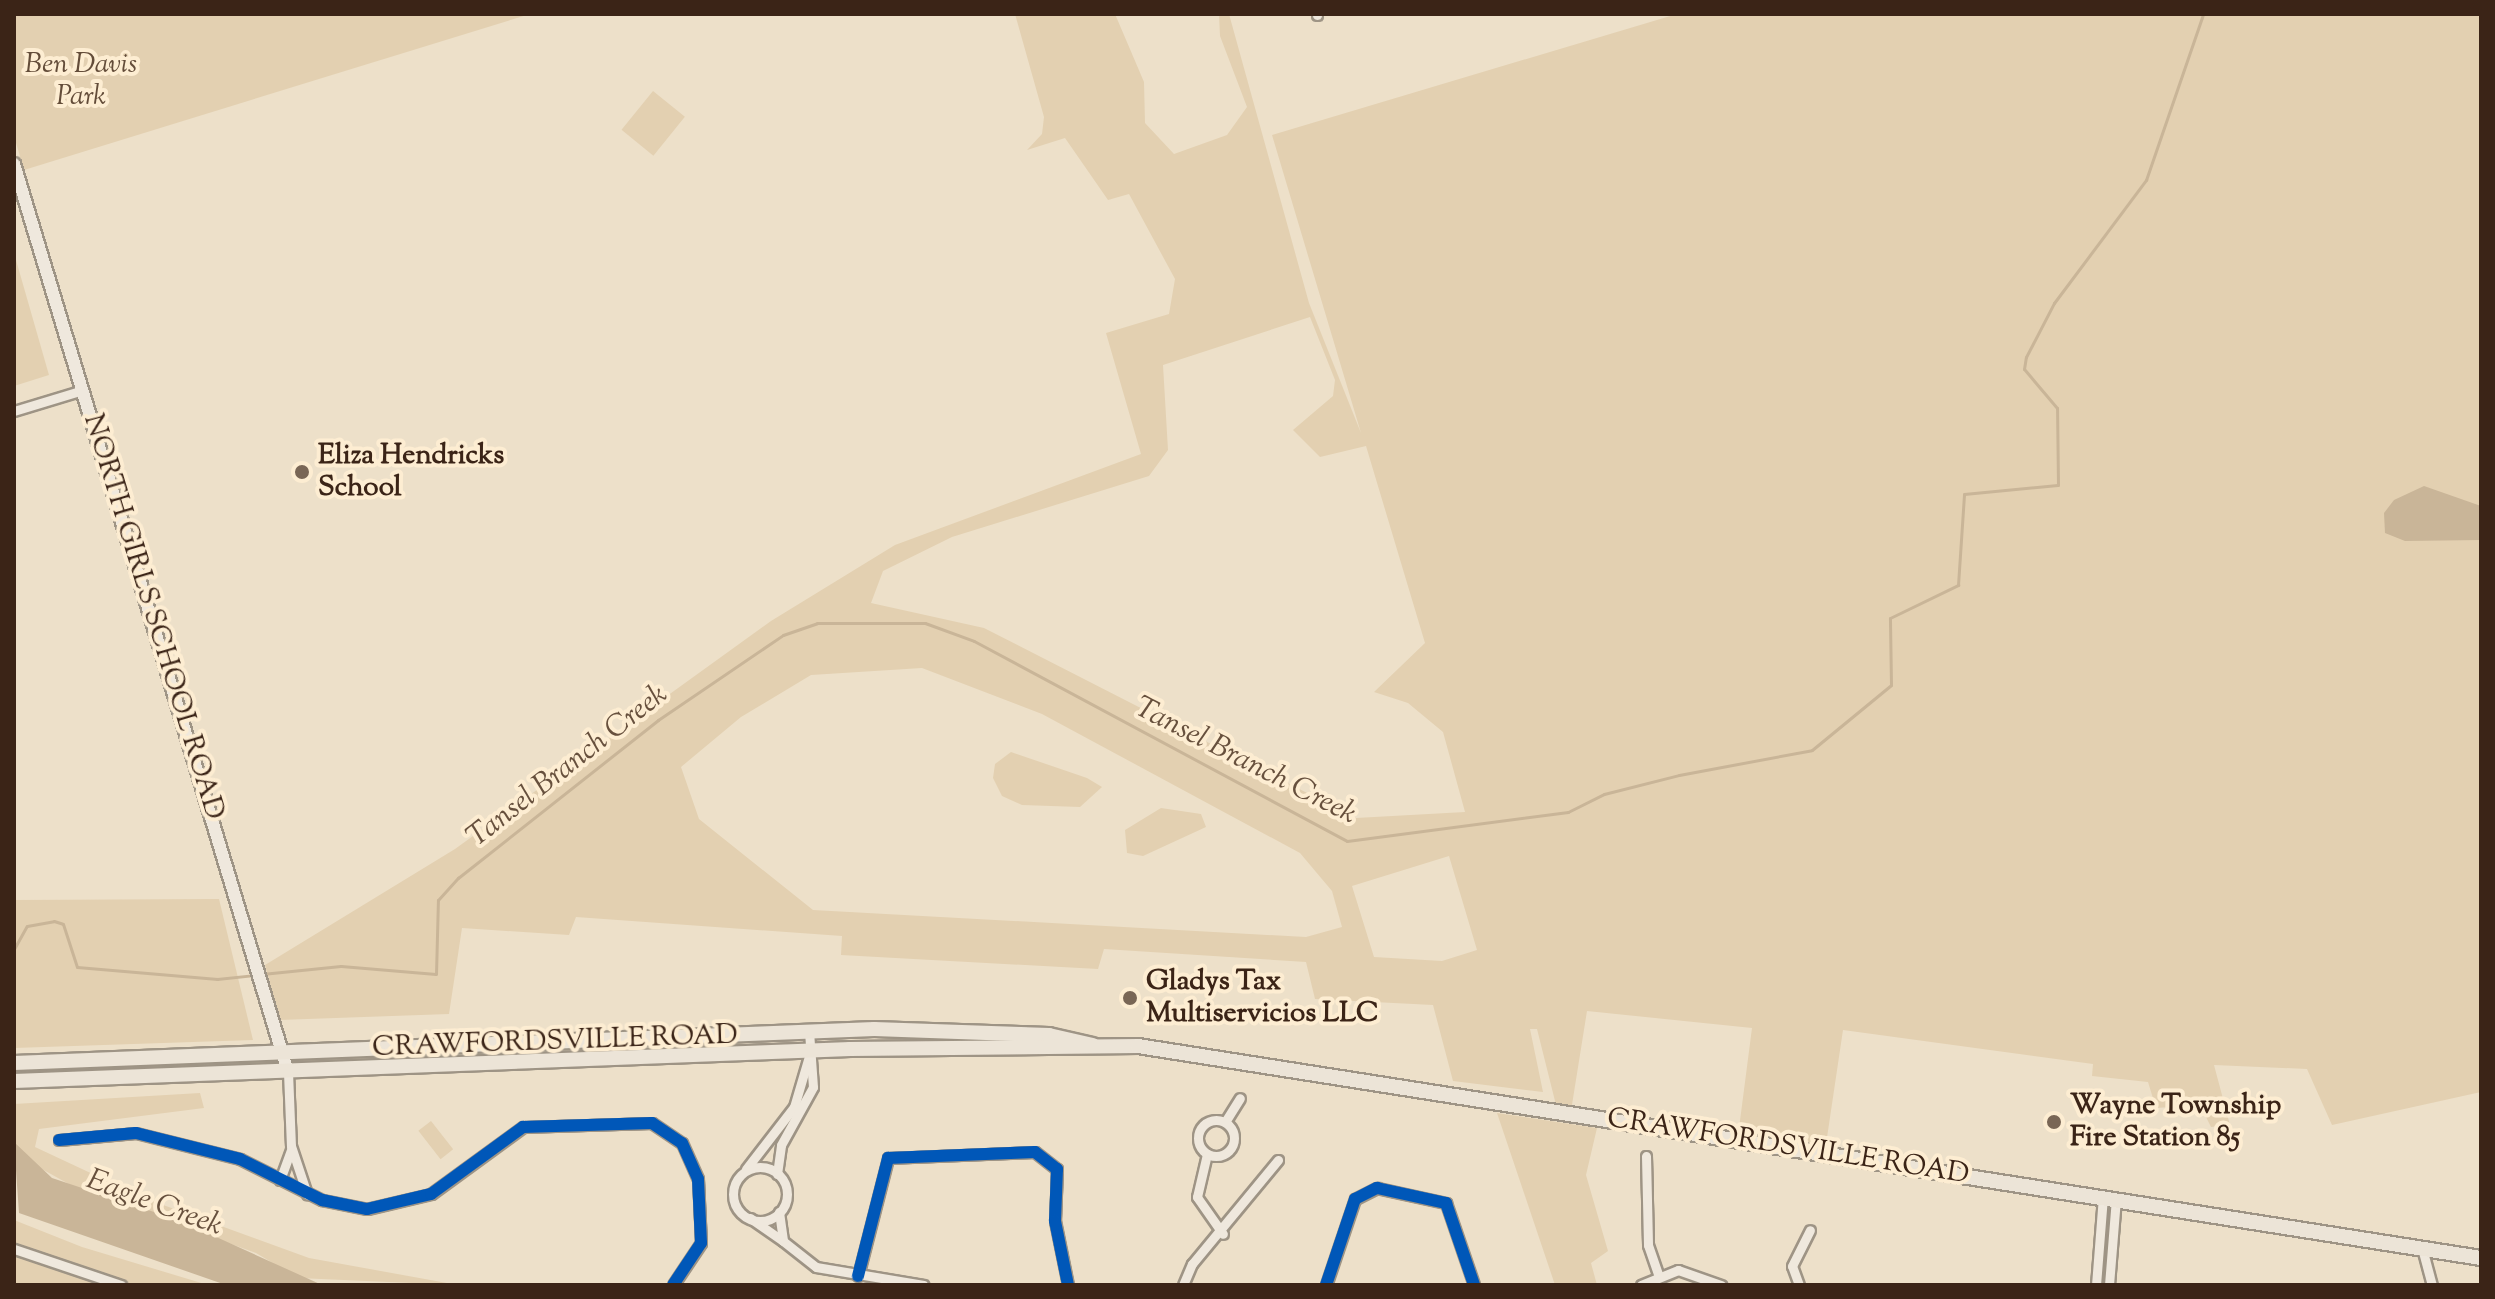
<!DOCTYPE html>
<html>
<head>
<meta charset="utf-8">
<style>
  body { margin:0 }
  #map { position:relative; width:2495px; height:1299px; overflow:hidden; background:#ede0c9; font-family:"Sorts Mill Goudy",serif }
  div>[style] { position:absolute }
  .green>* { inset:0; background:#e3d0b1; transform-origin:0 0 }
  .water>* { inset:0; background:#c9b598 }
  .stream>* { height:3px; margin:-1.5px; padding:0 1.5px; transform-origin:1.5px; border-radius:1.5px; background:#c9b598 }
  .roads { filter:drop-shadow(2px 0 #9e9485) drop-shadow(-2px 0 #9e9485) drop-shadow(0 2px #9e9485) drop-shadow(0 -2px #9e9485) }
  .minor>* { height:9px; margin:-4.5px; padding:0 4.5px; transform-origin:4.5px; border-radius:4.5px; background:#efe8dd }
  .minor>.ring { margin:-4.5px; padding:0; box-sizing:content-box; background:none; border:9px solid #efe8dd; border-radius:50% }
  .secondary>* { height:12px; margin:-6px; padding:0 6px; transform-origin:6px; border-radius:6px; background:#efe8dd }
  .primary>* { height:14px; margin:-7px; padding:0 7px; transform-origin:7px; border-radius:7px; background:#ece4d7 }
  .cycleway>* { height:12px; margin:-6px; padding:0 6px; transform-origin:6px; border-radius:6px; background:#0057b8 }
  .dots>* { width:22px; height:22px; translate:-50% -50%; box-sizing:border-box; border:4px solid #fdedd2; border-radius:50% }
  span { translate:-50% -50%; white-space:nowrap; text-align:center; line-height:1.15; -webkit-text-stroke:8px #fdedd2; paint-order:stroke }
  .park-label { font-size:28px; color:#634c39; font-style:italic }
  .poi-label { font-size:28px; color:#3b2417; font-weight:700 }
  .left { translate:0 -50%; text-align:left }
  .street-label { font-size:28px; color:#3b2417 }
  .water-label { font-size:30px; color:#67503d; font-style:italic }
  .frame { position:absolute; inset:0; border:16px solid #3b2417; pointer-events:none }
</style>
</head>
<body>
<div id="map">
  <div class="green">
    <i style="clip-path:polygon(14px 14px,530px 14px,24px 170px,14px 136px)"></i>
    <i style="clip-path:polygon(evenodd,1015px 14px,1115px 14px,1144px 82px,1145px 123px,1174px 154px,1227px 135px,1247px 107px,1220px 36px,1219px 14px,1229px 14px,1309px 303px,1361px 433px,1272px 135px,1677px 14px,2481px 14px,2481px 1092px,2332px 1125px,2307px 1069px,2214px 1065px,2230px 1125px,2211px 1127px,2200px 1105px,2156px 1108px,2148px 1082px,2092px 1076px,2093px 1064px,1843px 1030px,1825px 1151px,1738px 1136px,1752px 1028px,1587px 1011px,1571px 1111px,1557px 1109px,1537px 1029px,1530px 1029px,1543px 1092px,1453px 1081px,1433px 1005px,1315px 999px,1306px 962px,1104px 949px,1098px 969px,841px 955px,842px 936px,576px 917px,569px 935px,462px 928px,449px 1014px,279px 1020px,265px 965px,455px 849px,771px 621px,895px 545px,1141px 454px,1106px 333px,1169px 314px,1175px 279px,1129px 194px,1108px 200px,1065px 138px,1027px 150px,1042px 134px,1044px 117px,1015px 14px,1310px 317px,1335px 380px,1333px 396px,1293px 430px,1320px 457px,1366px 446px,1425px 643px,1374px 692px,1408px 703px,1443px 732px,1465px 812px,1356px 818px,984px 628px,871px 603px,883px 571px,952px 537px,1149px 476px,1168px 450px,1163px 365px,1310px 317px,1015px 14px,922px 668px,1042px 714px,1300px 853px,1332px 891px,1342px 927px,1306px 937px,813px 910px,699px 819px,681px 767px,741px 717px,811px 675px,922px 668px,1015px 14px,1449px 856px,1477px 950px,1442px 961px,1374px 957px,1352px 886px,1449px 856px)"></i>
    <i style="left:653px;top:91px;width:41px;height:50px;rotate:39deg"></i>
    <i style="clip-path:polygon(14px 253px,49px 375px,14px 386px)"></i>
    <i style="clip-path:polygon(1011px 752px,1087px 778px,1102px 787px,1080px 807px,1022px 805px,1002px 796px,993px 778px,995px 764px)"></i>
    <i style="clip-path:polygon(1161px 808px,1201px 814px,1206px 827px,1143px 856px,1127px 853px,1125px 830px)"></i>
    <i style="clip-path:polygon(219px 899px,253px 1040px,14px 1048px,14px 900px)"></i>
    <i style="clip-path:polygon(200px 1093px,204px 1108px,39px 1129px,35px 1147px,144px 1198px,309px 1258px,458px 1285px,298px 1278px,256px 1253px,76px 1188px,31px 1163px,14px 1142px,14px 1104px)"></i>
    <i style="clip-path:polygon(1497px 1113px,1597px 1128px,1586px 1175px,1608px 1251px,1591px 1263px,1597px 1285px,1555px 1285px)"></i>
    <i style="left:431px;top:1121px;width:36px;height:16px;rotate:52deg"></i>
    <i style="clip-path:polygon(14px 1220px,82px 1247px,208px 1285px,14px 1285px)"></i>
  </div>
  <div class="water">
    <i style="clip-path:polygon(2424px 486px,2481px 506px,2481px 540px,2405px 541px,2385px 533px,2384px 513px,2394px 500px)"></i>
    <i style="clip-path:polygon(14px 1142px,52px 1178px,181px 1221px,322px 1285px,226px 1285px,19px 1213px)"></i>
  </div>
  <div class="stream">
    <i style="left:14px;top:949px;width:26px;rotate:-61deg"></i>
    <i style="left:27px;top:926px;width:27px;rotate:-10deg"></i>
    <i style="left:54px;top:921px;width:9px;rotate:18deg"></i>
    <i style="left:63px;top:924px;width:45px;rotate:72deg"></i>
    <i style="left:77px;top:967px;width:141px;rotate:4.9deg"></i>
    <i style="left:217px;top:979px;width:37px;rotate:-6deg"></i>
    <i style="left:262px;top:974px;width:79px;rotate:-5.8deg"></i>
    <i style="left:341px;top:966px;width:95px;rotate:4.8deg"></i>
    <i style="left:436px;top:974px;width:74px;rotate:-88.5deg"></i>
    <i style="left:438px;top:900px;width:30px;rotate:-48deg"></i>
    <i style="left:458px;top:878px;width:255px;rotate:-38.3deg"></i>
    <i style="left:658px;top:720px;width:151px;rotate:-34.2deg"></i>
    <i style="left:783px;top:635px;width:36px;rotate:-19deg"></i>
    <i style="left:817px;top:623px;width:108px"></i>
    <i style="left:925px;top:623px;width:52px;rotate:20.2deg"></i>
    <i style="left:974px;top:641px;width:423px;rotate:28.2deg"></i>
    <i style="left:1347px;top:841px;width:223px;rotate:-7.5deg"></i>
    <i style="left:1568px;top:812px;width:40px;rotate:-26.6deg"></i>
    <i style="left:1604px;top:794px;width:77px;rotate:-14.2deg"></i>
    <i style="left:1679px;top:775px;width:135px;rotate:-10.6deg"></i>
    <i style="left:1812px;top:750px;width:102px;rotate:-39.4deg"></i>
    <i style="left:1891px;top:685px;width:67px;rotate:-90.9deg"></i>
    <i style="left:1890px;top:618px;width:76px;rotate:-25.9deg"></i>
    <i style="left:1958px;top:585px;width:91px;rotate:-86.2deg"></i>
    <i style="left:1964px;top:494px;width:94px;rotate:-5.5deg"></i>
    <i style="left:2058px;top:485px;width:77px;rotate:-90.7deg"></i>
    <i style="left:2057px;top:408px;width:51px;rotate:-130.2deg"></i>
    <i style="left:2024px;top:369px;width:12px;rotate:-81deg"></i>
    <i style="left:2026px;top:357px;width:61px;rotate:-62.6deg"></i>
    <i style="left:2054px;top:303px;width:154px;rotate:-53.2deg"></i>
    <i style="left:2146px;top:180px;width:176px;rotate:-71deg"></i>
  </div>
  <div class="roads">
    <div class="minor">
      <i style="left:1317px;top:14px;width:1px;rotate:90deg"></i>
      <i style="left:14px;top:411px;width:72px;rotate:-16.9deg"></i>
      <i style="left:288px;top:1072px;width:74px;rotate:87.7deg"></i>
      <i style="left:291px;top:1146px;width:51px;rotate:71.6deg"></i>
      <i class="ring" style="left:1198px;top:1120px;width:27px;height:27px"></i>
      <i style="left:1225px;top:1122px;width:28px;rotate:-58deg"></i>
      <i style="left:59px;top:1140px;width:77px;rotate:-5.2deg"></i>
      <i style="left:136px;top:1133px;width:107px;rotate:14deg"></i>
      <i style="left:240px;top:1159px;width:92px;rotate:26.6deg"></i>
      <i style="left:322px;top:1200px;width:46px;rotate:11.3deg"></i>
      <i style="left:367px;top:1209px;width:66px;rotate:-13.2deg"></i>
      <i style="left:431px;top:1194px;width:114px;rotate:-36.1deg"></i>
      <i style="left:523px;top:1127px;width:129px;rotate:-1.8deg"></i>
      <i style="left:652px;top:1123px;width:36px;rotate:34deg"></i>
      <i style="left:682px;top:1143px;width:39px;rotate:66deg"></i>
      <i style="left:698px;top:1179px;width:64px;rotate:87.3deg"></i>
      <i style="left:701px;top:1243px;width:50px;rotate:123.7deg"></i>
      <i style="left:1207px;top:1154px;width:44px;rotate:103.1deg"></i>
      <i style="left:1197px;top:1197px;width:45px;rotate:54.9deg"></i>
      <i style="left:1646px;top:1156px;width:89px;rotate:88.7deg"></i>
      <i style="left:1648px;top:1245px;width:31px;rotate:71deg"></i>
      <i class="ring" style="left:733px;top:1167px;width:45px;height:45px"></i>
      <i style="left:746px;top:1169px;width:78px;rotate:-52.3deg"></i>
      <i style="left:794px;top:1107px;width:53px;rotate:-73.6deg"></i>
      <i style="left:777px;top:1174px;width:29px;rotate:-82deg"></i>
      <i style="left:781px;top:1145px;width:66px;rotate:-61.1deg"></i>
      <i style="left:813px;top:1087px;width:56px;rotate:-94.1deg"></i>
      <i style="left:280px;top:1180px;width:33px;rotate:-70deg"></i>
      <i style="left:779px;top:1212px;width:29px;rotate:82deg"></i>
      <i style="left:783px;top:1241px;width:42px;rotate:38.2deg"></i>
      <i style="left:816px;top:1267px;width:109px;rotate:9.5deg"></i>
      <i style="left:750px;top:1218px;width:40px;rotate:34.9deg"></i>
      <i style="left:2422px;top:1248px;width:38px;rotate:75deg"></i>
      <i style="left:14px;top:1249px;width:113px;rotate:18.6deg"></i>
      <i style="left:858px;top:1276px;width:122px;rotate:-75.7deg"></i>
      <i style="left:888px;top:1158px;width:147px;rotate:-2.3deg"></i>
      <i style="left:1035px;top:1152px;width:28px;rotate:38deg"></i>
      <i style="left:1057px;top:1169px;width:52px;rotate:92.2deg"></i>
      <i style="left:1055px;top:1221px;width:65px;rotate:78.5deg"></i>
      <i style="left:1183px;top:1285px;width:23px;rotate:-67deg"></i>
      <i style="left:1192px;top:1264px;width:135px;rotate:-50.4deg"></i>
      <i style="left:1326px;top:1285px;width:91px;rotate:-71.4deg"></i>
      <i style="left:1355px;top:1199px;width:25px;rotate:-27deg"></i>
      <i style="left:1377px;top:1188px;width:71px;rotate:12.3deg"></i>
      <i style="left:1446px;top:1203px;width:87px;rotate:71.1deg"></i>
      <i style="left:1641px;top:1285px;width:40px;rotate:-22deg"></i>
      <i style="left:1678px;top:1270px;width:46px;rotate:19.2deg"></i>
      <i style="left:1799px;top:1285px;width:20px;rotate:-110deg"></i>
      <i style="left:1792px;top:1266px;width:40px;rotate:-63.4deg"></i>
      <i style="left:2096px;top:1285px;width:89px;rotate:-85.5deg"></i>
      <i style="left:2109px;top:1285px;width:87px;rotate:-85.4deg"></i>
    </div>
    <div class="secondary">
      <i style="left:14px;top:164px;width:948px;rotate:73.21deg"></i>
    </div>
    <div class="primary">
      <i style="left:14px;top:1063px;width:861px;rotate:-2.26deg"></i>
      <i style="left:874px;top:1029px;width:175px;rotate:2deg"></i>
      <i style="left:1049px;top:1035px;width:45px;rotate:12.8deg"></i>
      <i style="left:14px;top:1081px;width:837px;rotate:-2.19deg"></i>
      <i style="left:850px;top:1049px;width:288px;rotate:-0.6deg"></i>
      <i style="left:1138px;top:1046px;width:1360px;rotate:8.97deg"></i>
    </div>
  </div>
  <div class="cycleway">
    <i style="left:59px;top:1140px;width:77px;rotate:-5.2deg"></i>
    <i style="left:136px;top:1133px;width:107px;rotate:14deg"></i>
    <i style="left:240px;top:1159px;width:92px;rotate:26.6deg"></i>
    <i style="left:322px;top:1200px;width:46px;rotate:11.3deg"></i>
    <i style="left:367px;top:1209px;width:66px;rotate:-13.2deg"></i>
    <i style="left:431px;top:1194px;width:114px;rotate:-36.1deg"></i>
    <i style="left:523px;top:1127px;width:129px;rotate:-1.8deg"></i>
    <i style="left:652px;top:1123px;width:36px;rotate:34deg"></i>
    <i style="left:682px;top:1143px;width:39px;rotate:66deg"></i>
    <i style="left:698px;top:1179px;width:64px;rotate:87.3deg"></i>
    <i style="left:701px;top:1243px;width:50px;rotate:123.7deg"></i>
    <i style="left:858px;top:1276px;width:122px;rotate:-75.7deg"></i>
    <i style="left:888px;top:1158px;width:147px;rotate:-2.3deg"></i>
    <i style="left:1035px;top:1152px;width:28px;rotate:38deg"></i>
    <i style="left:1057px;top:1169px;width:52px;rotate:92.2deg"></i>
    <i style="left:1055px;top:1221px;width:65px;rotate:78.5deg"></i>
    <i style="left:1326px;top:1285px;width:91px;rotate:-71.4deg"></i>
    <i style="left:1355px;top:1199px;width:25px;rotate:-27deg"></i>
    <i style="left:1377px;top:1188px;width:71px;rotate:12.3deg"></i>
    <i style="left:1446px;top:1203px;width:87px;rotate:71.1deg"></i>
  </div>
  <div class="dots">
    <i style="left:302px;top:472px;background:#796655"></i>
    <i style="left:1130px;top:998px;background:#796655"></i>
    <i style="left:2054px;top:1122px;background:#796655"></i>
  </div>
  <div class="park-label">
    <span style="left:81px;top:81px">Ben Davis<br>Park</span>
  </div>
  <div class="poi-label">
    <span class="left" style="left:318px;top:472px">Eliza Hendricks<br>School</span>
    <span class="left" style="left:1146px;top:998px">Gladys Tax<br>Multiservicios LLC</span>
    <span class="left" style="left:2070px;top:1122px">Wayne Township<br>Fire Station 85</span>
  </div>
  <div class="street-label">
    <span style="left:153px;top:617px;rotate:73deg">NORTH GIRLS SCHOOL ROAD</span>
    <span style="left:555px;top:1042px;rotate:-2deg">CRAWFORDSVILLE ROAD</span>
    <span style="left:1788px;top:1147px;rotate:9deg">CRAWFORDSVILLE ROAD</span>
  </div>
  <div class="water-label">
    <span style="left:1245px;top:762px;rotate:27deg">Tansel Branch Creek</span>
    <span style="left:568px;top:767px;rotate:-38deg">Tansel Branch Creek</span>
    <span style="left:154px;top:1204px;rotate:20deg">Eagle Creek</span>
  </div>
  <div class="frame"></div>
</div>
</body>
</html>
